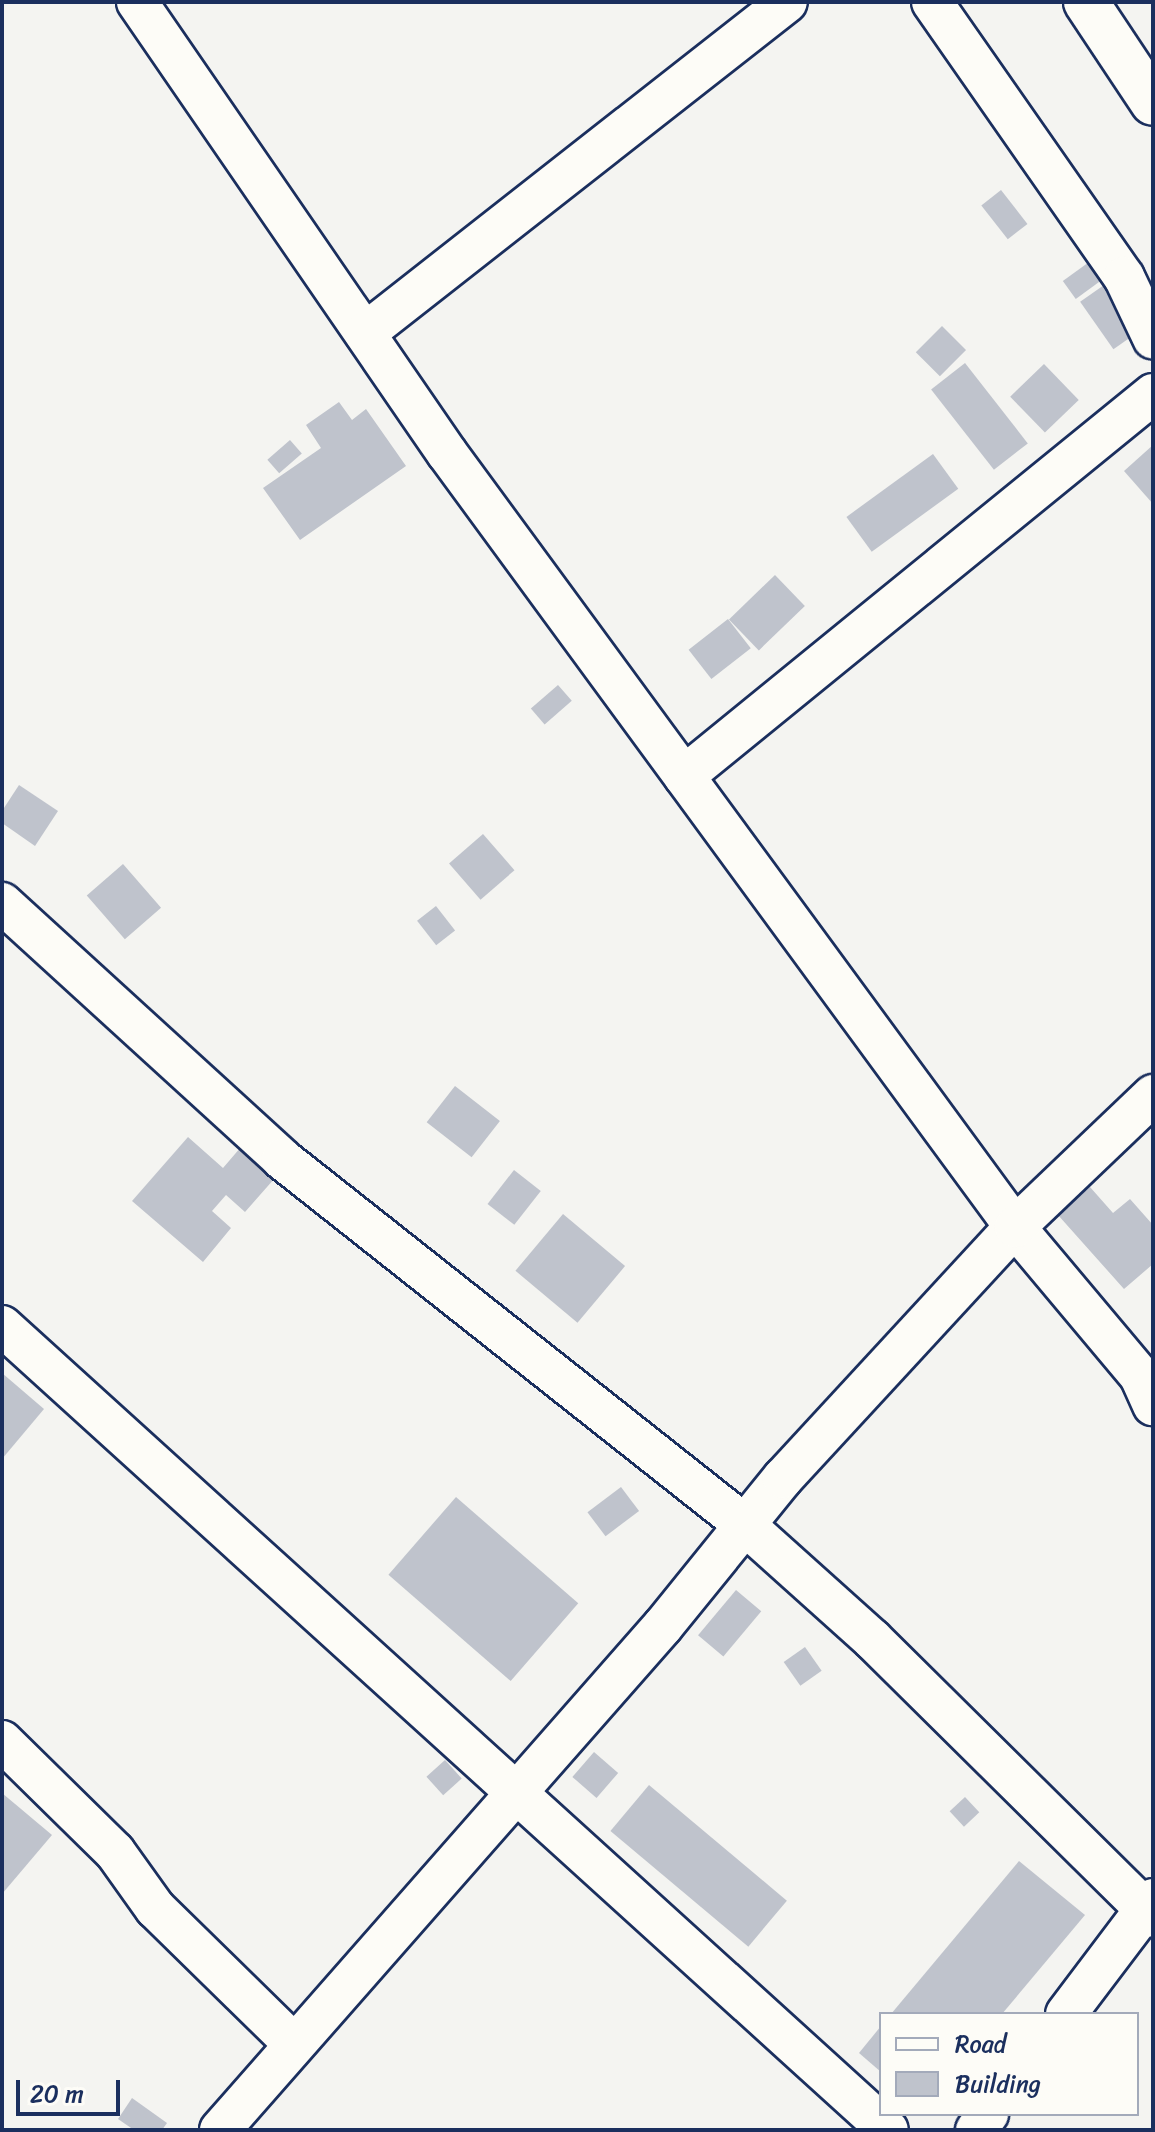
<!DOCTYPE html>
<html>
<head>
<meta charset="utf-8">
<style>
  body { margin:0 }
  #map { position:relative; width:1155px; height:2132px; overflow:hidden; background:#f4f4f1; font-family:Sriracha,sans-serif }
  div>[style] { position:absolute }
  .building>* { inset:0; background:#bfc3cc; transform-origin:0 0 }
  .roads { filter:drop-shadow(2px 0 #1b2f5e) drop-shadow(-2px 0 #1b2f5e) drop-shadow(0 2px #1b2f5e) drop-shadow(0 -2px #1b2f5e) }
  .minor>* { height:40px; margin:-20px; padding:0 20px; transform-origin:20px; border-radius:20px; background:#fdfcf7 }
  .trunk>* { height:44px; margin:-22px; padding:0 22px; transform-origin:22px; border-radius:22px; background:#fdfcf7 }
  span { translate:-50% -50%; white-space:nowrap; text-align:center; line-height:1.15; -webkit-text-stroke:6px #fdfcf7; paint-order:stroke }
  .frame { position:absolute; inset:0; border:4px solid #1b2f5e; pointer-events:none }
  .legend { position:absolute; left:879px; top:2012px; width:260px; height:104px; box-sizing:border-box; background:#fdfcf7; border:2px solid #a3aaba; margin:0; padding:10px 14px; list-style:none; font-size:24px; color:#1b2f5e }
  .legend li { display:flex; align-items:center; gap:16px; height:40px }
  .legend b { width:40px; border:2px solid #a3aaba }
  .scale { position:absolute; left:16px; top:2080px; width:104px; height:36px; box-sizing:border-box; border:4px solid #1b2f5e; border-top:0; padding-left:10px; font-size:24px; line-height:28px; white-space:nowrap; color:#1b2f5e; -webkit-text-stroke:6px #fdfcf7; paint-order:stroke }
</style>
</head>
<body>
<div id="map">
  <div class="building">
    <i style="left:1001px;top:190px;width:43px;height:25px;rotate:52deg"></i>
    <i style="left:1096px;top:257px;width:22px;height:41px;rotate:54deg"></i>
    <i style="left:1117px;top:276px;width:58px;height:45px;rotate:55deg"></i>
    <i style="left:942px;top:326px;width:34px;height:37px;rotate:45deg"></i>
    <i style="left:965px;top:363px;width:102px;height:43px;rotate:52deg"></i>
    <i style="left:1044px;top:364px;width:50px;height:47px;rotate:46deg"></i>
    <i style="clip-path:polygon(339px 402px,352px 420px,366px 409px,406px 466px,300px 540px,263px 488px,321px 448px,306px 425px)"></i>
    <i style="left:290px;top:440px;width:18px;height:30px;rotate:49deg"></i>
    <i style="clip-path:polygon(1153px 445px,1153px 504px,1124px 471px)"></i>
    <i style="left:933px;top:454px;width:43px;height:107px;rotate:54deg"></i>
    <i style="left:775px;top:575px;width:43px;height:64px;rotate:46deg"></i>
    <i style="left:728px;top:619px;width:37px;height:50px;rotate:52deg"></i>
    <i style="left:558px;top:685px;width:21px;height:36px;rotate:49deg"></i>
    <i style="clip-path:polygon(19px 785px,58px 811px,35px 846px,2px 823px,2px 811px)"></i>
    <i style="left:483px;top:834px;width:48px;height:45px;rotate:49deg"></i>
    <i style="left:123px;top:864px;width:58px;height:48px;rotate:49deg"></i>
    <i style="left:436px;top:906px;width:31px;height:24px;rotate:52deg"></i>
    <i style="left:455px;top:1086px;width:57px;height:46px;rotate:38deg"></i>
    <i style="clip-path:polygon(188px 1137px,223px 1168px,247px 1140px,282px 1170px,245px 1212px,226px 1195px,212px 1211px,231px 1228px,203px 1262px,132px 1201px)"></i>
    <i style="left:514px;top:1170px;width:34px;height:43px;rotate:38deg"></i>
    <i style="clip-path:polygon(1090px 1187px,1113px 1213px,1130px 1199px,1153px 1225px,1153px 1264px,1124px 1289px,1058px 1215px)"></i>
    <i style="left:563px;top:1214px;width:81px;height:74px;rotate:40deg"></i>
    <i style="clip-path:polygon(2px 1373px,44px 1409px,2px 1459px)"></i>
    <i style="left:621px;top:1487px;width:30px;height:42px;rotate:53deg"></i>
    <i style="left:456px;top:1497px;width:162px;height:103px;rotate:41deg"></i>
    <i style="left:736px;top:1590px;width:33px;height:59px;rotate:40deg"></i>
    <i style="left:805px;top:1647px;width:29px;height:26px;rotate:55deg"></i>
    <i style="left:594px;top:1752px;width:32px;height:33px;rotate:41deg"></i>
    <i style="left:445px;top:1760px;width:25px;height:25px;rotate:48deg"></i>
    <i style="left:649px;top:1785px;width:180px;height:60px;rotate:40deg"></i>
    <i style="clip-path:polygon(2px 1793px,52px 1835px,2px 1894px)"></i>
    <i style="left:965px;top:1797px;width:21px;height:21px;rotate:47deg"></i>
    <i style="clip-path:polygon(1019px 1861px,1085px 1915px,1002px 2014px,891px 2014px)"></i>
    <i style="clip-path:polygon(881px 2026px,881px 2072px,859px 2053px)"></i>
    <i style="clip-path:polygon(132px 2098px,167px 2123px,162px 2130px,134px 2130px,118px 2119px)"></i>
  </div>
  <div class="roads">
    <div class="minor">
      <i style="left:137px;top:2px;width:547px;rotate:55.5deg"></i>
      <i style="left:447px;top:453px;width:960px;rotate:53.73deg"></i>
      <i style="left:1015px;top:1227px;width:194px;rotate:50deg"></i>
      <i style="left:1140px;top:1376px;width:32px;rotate:66deg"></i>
      <i style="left:932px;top:2px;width:335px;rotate:55.1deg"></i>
      <i style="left:1124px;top:277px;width:68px;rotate:64.6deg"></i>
      <i style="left:365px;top:333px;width:536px;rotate:-38.11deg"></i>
      <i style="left:684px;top:776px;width:605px;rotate:-39.16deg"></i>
      <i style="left:2px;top:903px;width:379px;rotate:42.4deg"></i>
      <i style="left:282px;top:1159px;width:590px;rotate:38.33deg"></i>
      <i style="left:745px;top:1525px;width:171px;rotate:41.9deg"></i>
      <i style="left:872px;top:1639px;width:395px;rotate:44.7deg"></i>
      <i style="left:2px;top:1326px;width:1196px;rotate:42.22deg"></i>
      <i style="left:2px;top:1741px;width:158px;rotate:44.5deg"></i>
      <i style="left:115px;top:1852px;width:69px;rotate:54.5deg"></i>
      <i style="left:155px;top:1908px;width:194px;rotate:44.4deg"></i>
      <i style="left:1066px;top:2014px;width:144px;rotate:-52.9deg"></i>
      <i style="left:220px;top:2130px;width:671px;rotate:-48.69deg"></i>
      <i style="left:663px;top:1626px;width:191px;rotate:-51deg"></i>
      <i style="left:783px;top:1478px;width:342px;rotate:-47.3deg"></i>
      <i style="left:1015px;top:1227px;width:191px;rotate:-43.7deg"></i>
      <i style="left:976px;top:2130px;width:20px;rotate:-53deg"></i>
    </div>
    <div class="trunk">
      <i style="left:1086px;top:2px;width:121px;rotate:56.4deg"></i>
    </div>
  </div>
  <div class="frame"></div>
  <ul class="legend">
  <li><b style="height:10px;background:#fdfcf7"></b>Road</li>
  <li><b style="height:22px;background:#bfc3cc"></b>Building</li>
  </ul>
  <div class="scale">20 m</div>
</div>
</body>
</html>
